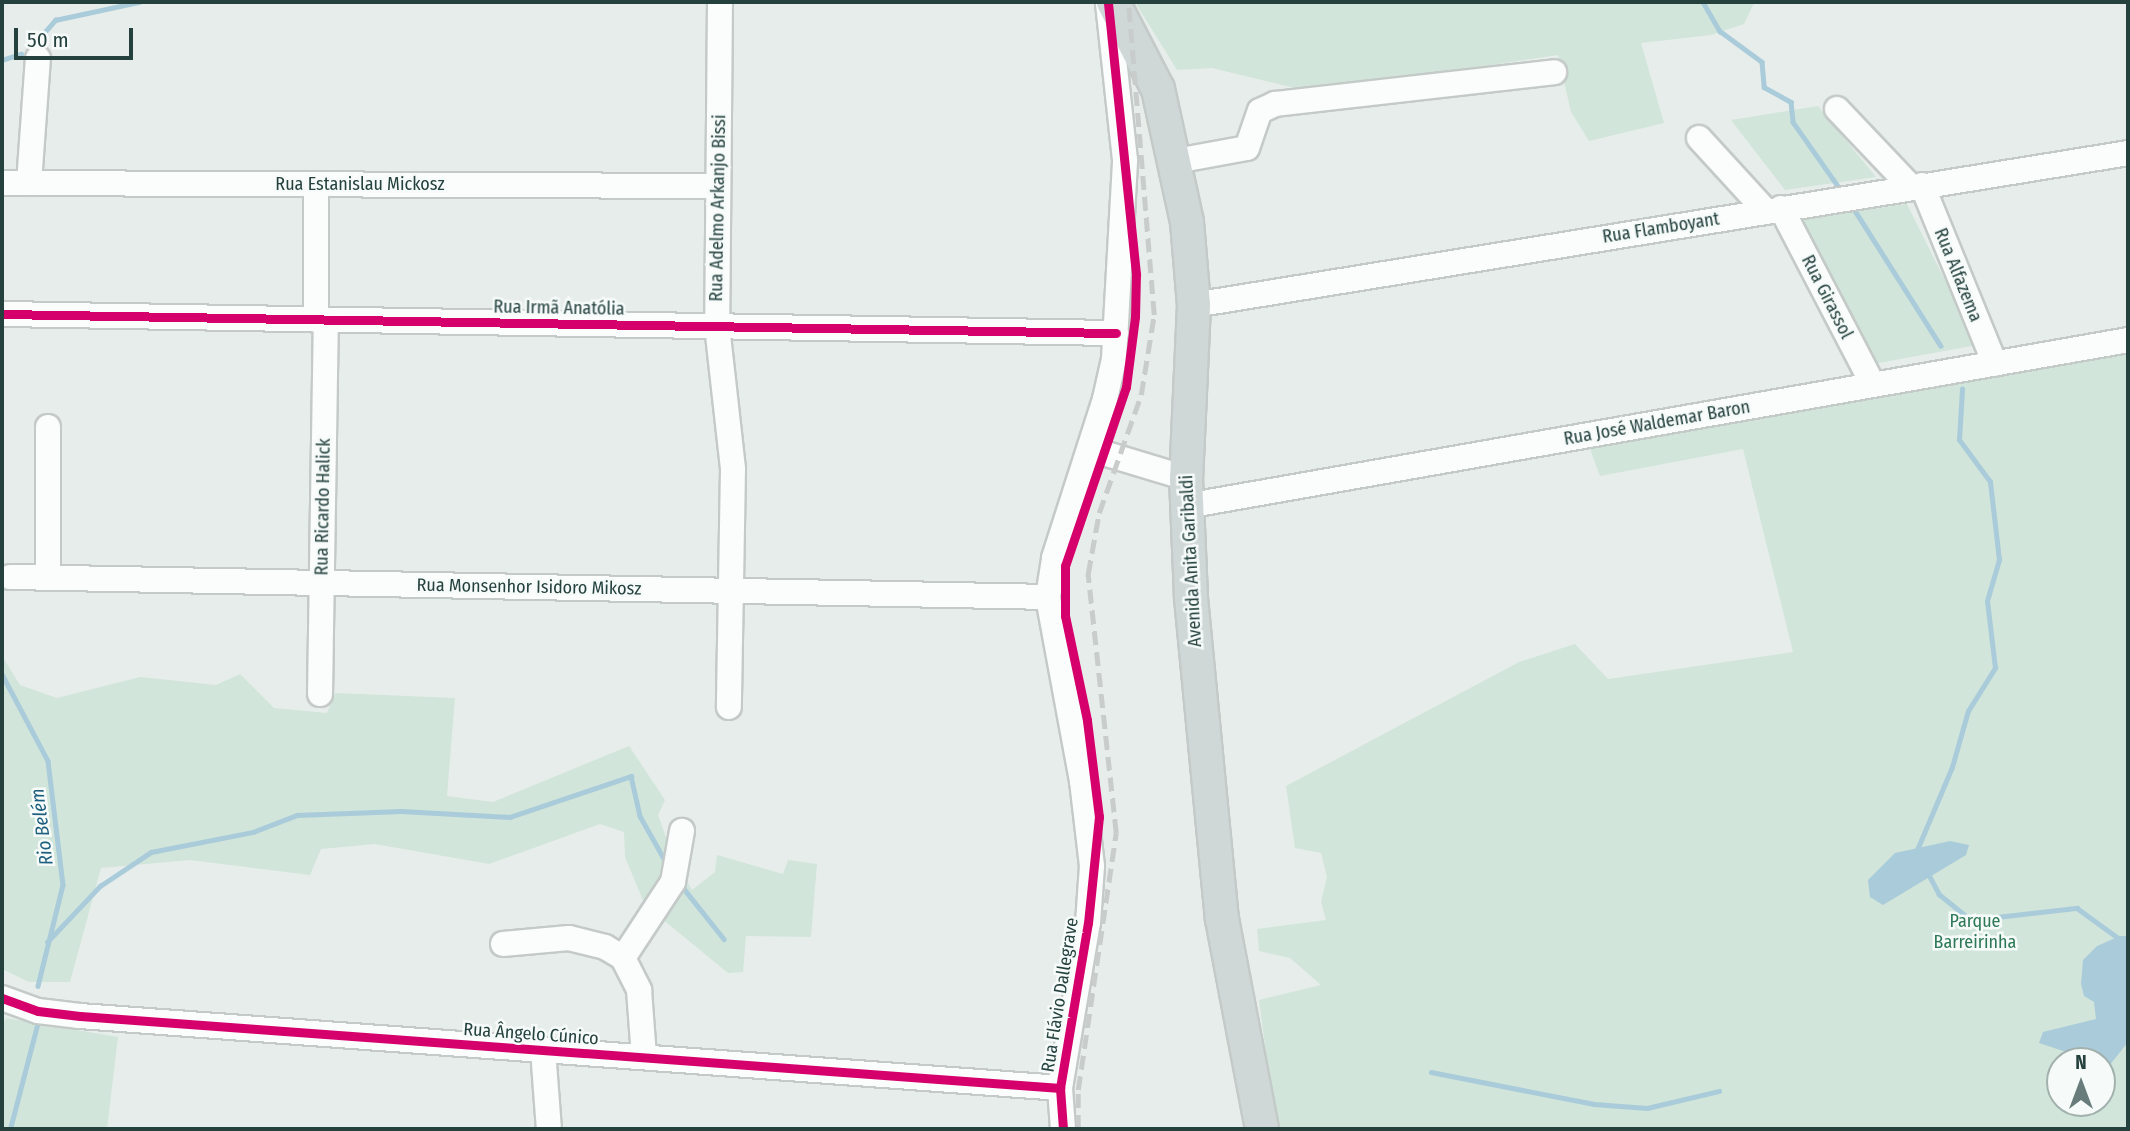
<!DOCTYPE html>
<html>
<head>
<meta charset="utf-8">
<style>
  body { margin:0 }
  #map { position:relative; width:2130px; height:1131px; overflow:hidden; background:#e7edeb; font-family:"Fira Sans Condensed",sans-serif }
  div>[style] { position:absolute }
  .green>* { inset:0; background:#d1e5da }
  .water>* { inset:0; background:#a9cbda }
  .stream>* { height:4.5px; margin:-2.25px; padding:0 2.25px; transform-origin:2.25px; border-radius:2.25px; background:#a9cbda }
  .roads { filter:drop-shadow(2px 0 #c4cac8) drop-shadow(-2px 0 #c4cac8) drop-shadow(0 2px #c4cac8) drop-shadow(0 -2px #c4cac8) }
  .minor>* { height:24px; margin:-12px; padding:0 12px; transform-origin:12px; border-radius:12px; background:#fbfcfc }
  .major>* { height:32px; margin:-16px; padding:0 16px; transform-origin:16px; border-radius:16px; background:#cfd7d7 }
  .rail>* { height:4.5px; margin-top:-2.25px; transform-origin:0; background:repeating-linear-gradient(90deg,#c8cdcc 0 14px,transparent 0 21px) }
  .cycleway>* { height:9px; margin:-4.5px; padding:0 4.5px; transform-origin:4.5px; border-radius:4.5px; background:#d6006c }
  span { translate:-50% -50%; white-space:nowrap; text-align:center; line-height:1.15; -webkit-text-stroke:5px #f6fbf9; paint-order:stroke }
  .street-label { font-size:18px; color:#24413e }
  .park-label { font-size:18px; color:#2d7957 }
  .water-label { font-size:19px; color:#1d5d7e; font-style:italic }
  .frame { position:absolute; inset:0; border:4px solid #24413e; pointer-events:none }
  .north { position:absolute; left:2046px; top:1047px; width:70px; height:70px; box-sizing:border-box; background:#f6fbf9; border:2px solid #a2b1ae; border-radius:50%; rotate:0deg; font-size:19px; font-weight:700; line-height:28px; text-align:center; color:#24413e }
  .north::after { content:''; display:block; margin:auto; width:24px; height:32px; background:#687d7b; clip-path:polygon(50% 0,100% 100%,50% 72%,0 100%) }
  .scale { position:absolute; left:14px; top:28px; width:119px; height:32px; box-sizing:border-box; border:4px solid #24413e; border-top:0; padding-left:9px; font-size:21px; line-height:24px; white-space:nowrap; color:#24413e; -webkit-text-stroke:5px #f6fbf9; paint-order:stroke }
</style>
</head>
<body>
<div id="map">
  <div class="green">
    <i style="clip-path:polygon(1135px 2px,1754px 2px,1754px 3px,1744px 24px,1711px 35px,1641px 43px,1664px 123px,1589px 141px,1571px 112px,1558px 55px,1330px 89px,1295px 88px,1212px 68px,1177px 70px)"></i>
    <i style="clip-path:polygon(1818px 106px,1876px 177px,1785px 190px,1731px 120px)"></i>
    <i style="clip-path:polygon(1907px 204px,1977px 345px,1873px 364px,1797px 220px)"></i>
    <i style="clip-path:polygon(evenodd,2128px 351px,2128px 1129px,1276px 1129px,1259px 1000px,1321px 985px,1290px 958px,1259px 951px,1257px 929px,1326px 920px,1321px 902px,1327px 877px,1321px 853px,1295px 848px,1286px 786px,1519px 662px,1575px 644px,1608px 679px,1793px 652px,1743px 449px,1600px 476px,1590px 449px,2128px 351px,2060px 1061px,2102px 1061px,2102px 1103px,2060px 1103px,2060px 1061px)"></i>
    <i style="clip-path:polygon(2px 656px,20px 685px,57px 698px,140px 677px,216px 685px,240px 674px,274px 708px,327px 713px,335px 693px,455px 698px,447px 796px,493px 802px,629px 746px,665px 800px,658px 815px,674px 859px,692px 890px,715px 872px,717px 855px,783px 874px,788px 860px,817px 864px,811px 937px,746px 936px,743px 972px,728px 973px,645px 905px,625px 857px,624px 832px,600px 824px,489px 864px,375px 844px,321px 849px,310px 875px,190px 860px,101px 868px,70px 982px,29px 982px,2px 969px)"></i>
    <i style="clip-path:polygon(6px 1018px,118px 1037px,107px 1129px,2px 1129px,2px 1026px)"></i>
  </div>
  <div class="water">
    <i style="clip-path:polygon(1950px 841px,1969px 845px,1966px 855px,1883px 905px,1870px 897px,1868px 880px,1895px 853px)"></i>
    <i style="clip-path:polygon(2120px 936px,2128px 936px,2128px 1042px,2109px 1066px,2039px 1043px,2043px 1032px,2096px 1019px,2094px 1002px,2084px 996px,2081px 984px,2083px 960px,2097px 946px)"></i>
  </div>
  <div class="stream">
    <i style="left:1703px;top:2px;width:34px;rotate:60deg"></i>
    <i style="left:1720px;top:31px;width:52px;rotate:36.4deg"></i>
    <i style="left:1762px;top:62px;width:25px;rotate:85deg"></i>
    <i style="left:1764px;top:87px;width:31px;rotate:29deg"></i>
    <i style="left:1791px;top:102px;width:20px;rotate:84deg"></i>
    <i style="left:1793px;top:122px;width:78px;rotate:54.9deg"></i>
    <i style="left:37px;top:41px;width:28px;rotate:-49deg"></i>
    <i style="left:55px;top:20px;width:86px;rotate:-12.1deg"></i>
    <i style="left:2px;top:60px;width:20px;rotate:-18deg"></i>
    <i style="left:1854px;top:209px;width:162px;rotate:57.6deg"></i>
    <i style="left:2px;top:674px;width:98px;rotate:62.1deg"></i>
    <i style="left:48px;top:761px;width:125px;rotate:83.1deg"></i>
    <i style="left:63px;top:885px;width:104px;rotate:103.9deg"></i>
    <i style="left:1917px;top:850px;width:90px;rotate:-67.1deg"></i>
    <i style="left:1952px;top:767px;width:58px;rotate:-74.1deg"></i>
    <i style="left:1968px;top:711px;width:51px;rotate:-57.9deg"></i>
    <i style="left:1995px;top:668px;width:67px;rotate:-96.8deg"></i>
    <i style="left:1987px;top:601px;width:43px;rotate:-73.7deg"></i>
    <i style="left:1999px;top:560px;width:79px;rotate:-96.6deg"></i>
    <i style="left:1990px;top:482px;width:52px;rotate:-126.4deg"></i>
    <i style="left:1959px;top:440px;width:51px;rotate:-86.6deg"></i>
    <i style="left:1928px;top:873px;width:24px;rotate:62deg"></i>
    <i style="left:1939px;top:894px;width:41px;rotate:39.1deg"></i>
    <i style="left:1971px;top:920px;width:107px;rotate:-6.5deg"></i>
    <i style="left:2077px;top:908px;width:54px;rotate:36deg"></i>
    <i style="left:681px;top:885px;width:69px;rotate:51.5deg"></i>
    <i style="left:47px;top:942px;width:77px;rotate:-46.6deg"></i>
    <i style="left:100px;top:886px;width:61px;rotate:-33.7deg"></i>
    <i style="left:151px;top:852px;width:104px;rotate:-11.1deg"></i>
    <i style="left:253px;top:832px;width:47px;rotate:-21.1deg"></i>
    <i style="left:297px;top:815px;width:104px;rotate:-2.2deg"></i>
    <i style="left:401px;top:811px;width:109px;rotate:3.2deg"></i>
    <i style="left:510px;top:817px;width:128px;rotate:-18.7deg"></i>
    <i style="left:631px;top:776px;width:41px;rotate:77.3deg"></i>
    <i style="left:640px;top:816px;width:55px;rotate:60.6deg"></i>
    <i style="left:1431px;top:1072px;width:166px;rotate:11.1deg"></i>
    <i style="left:1594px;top:1104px;width:53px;rotate:4.3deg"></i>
    <i style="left:1647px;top:1108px;width:74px;rotate:-13.3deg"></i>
    <i style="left:10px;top:1129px;width:107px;rotate:-75.4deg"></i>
  </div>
  <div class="roads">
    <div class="minor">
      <i style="left:720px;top:2px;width:324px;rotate:90.5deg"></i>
      <i style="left:717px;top:326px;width:144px;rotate:83.6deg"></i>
      <i style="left:733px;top:469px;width:238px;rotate:91deg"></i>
      <i style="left:1837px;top:109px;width:108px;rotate:46.5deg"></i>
      <i style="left:1699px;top:138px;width:99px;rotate:47.5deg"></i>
      <i style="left:1176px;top:161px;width:72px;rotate:-10.4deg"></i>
      <i style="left:1247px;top:148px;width:39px;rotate:-71deg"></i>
      <i style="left:1260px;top:111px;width:17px;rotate:-25deg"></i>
      <i style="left:1275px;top:104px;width:281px;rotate:-6.5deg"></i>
      <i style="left:2px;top:183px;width:716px;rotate:0.24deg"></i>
      <i style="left:29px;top:183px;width:125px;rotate:-85.9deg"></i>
      <i style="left:316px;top:184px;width:136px;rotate:90deg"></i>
      <i style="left:1922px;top:185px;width:193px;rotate:67.8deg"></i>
      <i style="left:1781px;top:208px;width:199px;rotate:62.5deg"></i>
      <i style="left:1194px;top:305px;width:946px;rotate:-9.24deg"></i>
      <i style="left:2px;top:314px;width:1114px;rotate:0.98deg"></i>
      <i style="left:48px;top:427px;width:151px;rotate:90deg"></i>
      <i style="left:1090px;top:449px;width:100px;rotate:16.8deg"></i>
      <i style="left:1186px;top:506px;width:957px;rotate:-9.99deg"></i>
      <i style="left:10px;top:577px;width:1038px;rotate:1.1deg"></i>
      <i style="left:320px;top:694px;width:374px;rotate:-89.1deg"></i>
      <i style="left:503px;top:944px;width:66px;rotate:-5.2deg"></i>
      <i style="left:569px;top:938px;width:37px;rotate:14deg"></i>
      <i style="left:605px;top:947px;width:21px;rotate:31deg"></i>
      <i style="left:623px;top:958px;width:36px;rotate:63deg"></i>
      <i style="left:639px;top:990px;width:67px;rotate:85.7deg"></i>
      <i style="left:623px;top:958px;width:91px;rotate:-56.7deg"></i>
      <i style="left:673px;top:882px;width:52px;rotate:-80deg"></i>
      <i style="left:2px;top:998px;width:38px;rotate:20deg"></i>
      <i style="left:38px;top:1011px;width:42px;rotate:6.8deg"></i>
      <i style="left:80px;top:1016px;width:983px;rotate:4.2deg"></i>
      <i style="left:543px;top:1050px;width:79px;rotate:85.7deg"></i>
      <i style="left:1063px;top:1129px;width:41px;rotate:-94.2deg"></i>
      <i style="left:1060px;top:1088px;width:167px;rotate:-80.4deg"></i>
      <i style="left:1088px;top:923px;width:57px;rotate:-86deg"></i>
      <i style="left:1092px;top:866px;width:86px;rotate:-96.7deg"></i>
      <i style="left:1082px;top:781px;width:187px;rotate:-100.5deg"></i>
      <i style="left:1048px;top:597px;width:39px;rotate:-81deg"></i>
      <i style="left:1054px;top:558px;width:167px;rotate:-72.2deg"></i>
      <i style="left:1105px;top:399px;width:41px;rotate:-77.3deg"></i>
      <i style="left:1114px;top:359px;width:199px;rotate:-86.8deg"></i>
      <i style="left:1125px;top:160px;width:158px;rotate:-96.2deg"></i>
    </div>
    <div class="major">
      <i style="left:1113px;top:2px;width:98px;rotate:62.7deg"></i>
      <i style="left:1158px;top:89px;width:136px;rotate:77.7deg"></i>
      <i style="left:1187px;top:222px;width:83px;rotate:85.2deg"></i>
      <i style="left:1194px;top:305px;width:173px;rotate:92.6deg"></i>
      <i style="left:1186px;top:478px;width:120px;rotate:87.6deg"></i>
      <i style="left:1191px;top:598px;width:322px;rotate:84.5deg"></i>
      <i style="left:1222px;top:919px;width:214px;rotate:79.2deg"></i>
    </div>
  </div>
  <div class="rail">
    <i style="left:1078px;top:1129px;width:39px;rotate:-90deg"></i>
    <i style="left:1078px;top:1090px;width:260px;rotate:-81.6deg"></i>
    <i style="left:1116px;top:833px;width:261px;rotate:-96.2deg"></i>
    <i style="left:1088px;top:574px;width:62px;rotate:-79.8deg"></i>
    <i style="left:1099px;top:513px;width:125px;rotate:-70.4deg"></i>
    <i style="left:1141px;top:395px;width:81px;rotate:-80.8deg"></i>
    <i style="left:1154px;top:315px;width:314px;rotate:-94.7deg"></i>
  </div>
  <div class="cycleway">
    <i style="left:2px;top:314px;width:1114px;rotate:0.98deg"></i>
    <i style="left:2px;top:998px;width:38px;rotate:20deg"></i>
    <i style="left:38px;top:1011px;width:42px;rotate:6.8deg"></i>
    <i style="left:80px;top:1016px;width:983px;rotate:4.2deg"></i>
    <i style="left:1063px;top:1129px;width:41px;rotate:-94.2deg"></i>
    <i style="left:1060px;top:1088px;width:167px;rotate:-80.4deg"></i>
    <i style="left:1088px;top:923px;width:107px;rotate:-84.1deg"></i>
    <i style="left:1099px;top:817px;width:98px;rotate:-97.1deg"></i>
    <i style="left:1087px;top:720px;width:106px;rotate:-101.9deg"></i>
    <i style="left:1065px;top:616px;width:50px;rotate:-90deg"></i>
    <i style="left:1065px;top:566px;width:189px;rotate:-71.2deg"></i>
    <i style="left:1126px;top:387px;width:71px;rotate:-82.7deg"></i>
    <i style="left:1135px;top:317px;width:43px;rotate:-88.7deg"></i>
    <i style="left:1136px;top:274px;width:273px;rotate:-95.9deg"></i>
  </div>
  <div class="street-label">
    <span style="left:360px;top:184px">Rua Estanislau Mickosz</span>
    <span style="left:718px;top:208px;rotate:-89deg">Rua Adelmo Arkanjo Bissi</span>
    <span style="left:1661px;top:228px;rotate:-9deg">Rua Flamboyant</span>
    <span style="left:1958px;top:275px;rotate:68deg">Rua Alfazema</span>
    <span style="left:1827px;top:297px;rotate:63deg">Rua Girassol</span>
    <span style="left:559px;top:308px;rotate:1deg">Rua Irmã Anatólia</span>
    <span style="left:1657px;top:423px;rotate:-10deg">Rua José Waldemar Baron</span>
    <span style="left:323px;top:507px;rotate:-89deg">Rua Ricardo Halick</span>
    <span style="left:1191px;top:561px;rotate:-93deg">Avenida Anita Garibaldi</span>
    <span style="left:529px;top:587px;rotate:1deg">Rua Monsenhor Isidoro Mikosz</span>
    <span style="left:1060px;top:995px;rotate:-81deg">Rua Flávio Dallegrave</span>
    <span style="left:531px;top:1034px;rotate:4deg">Rua Ângelo Cúnico</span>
  </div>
  <div class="park-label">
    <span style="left:1975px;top:932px">Parque<br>Barreirinha</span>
  </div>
  <div class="water-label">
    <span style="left:42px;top:827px;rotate:-97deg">Rio Belém</span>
  </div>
  <div class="frame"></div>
  <div class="north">N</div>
  <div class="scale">50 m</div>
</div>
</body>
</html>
